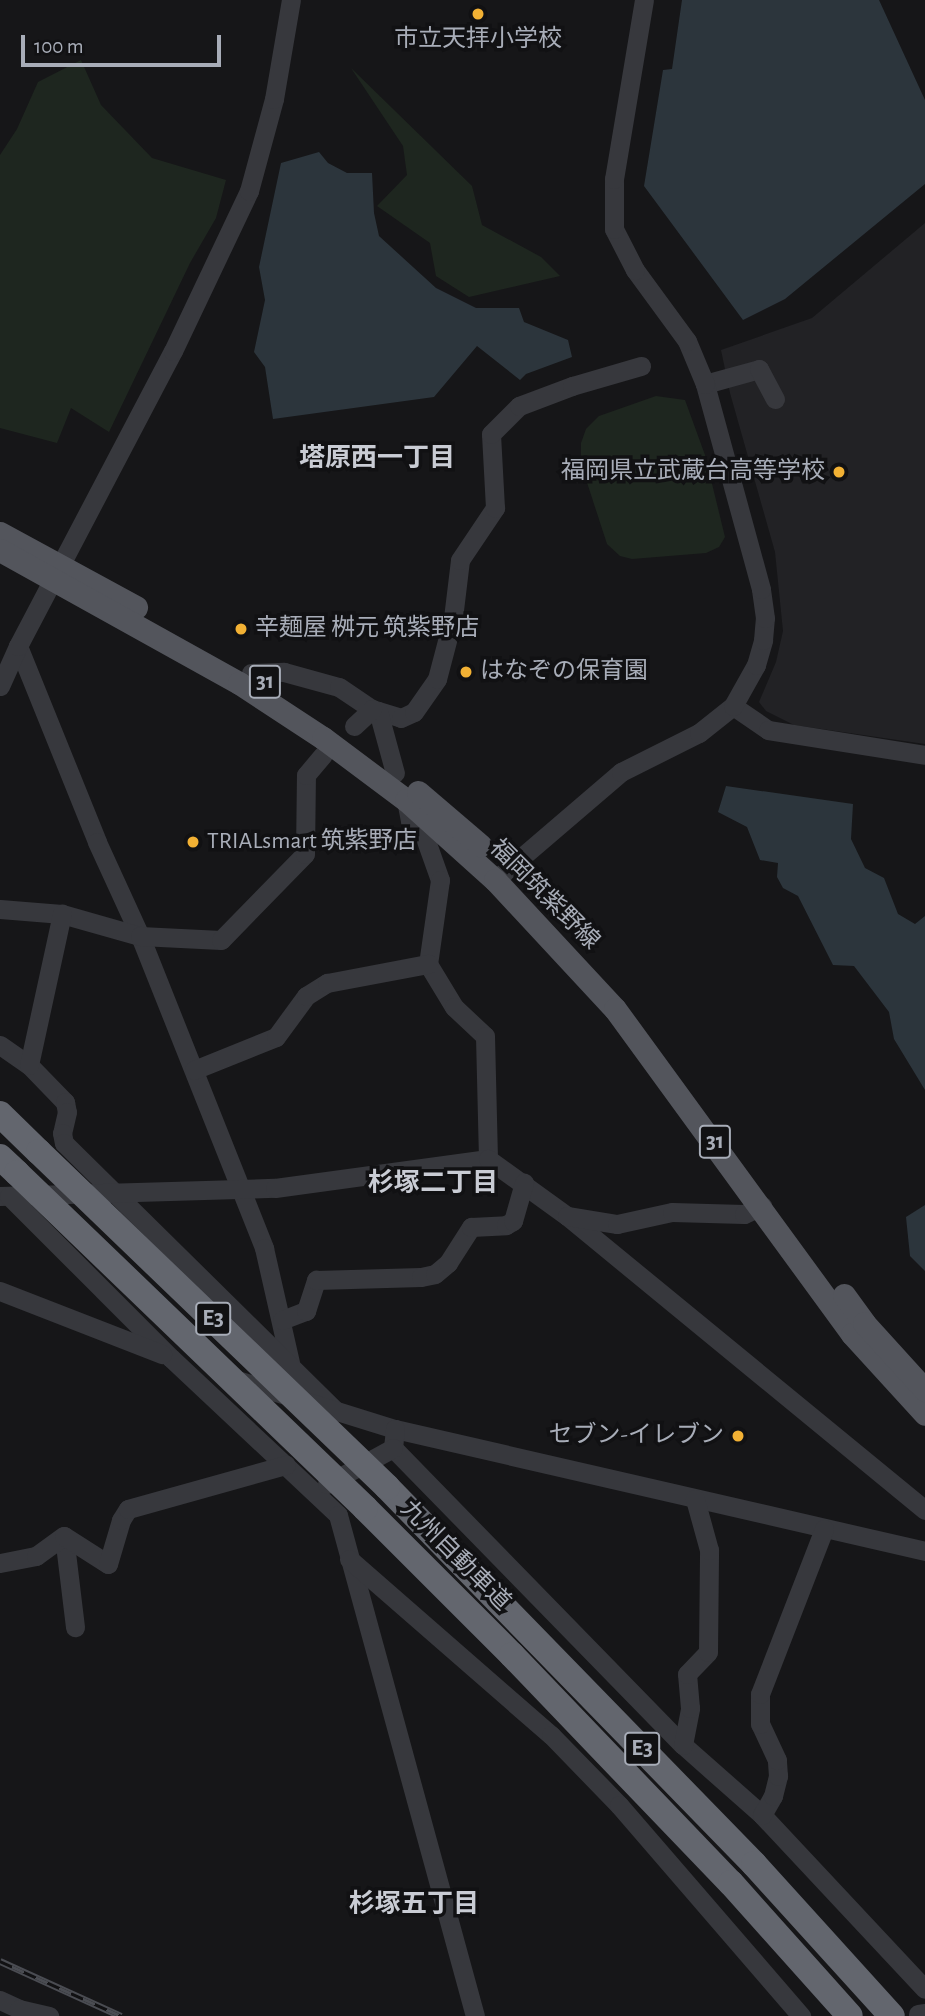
<!DOCTYPE html>
<html>
<head>
<meta charset="utf-8">
<style>
  body { margin:0 }
  #map { position:relative; width:925px; height:2016px; overflow:hidden; background:#161618; font-family:"Alegreya Sans","Noto Sans JP",sans-serif }
  div>[style] { position:absolute }
  .built>* { inset:0; background:#222225 }
  .green>* { inset:0; background:#1e261f }
  .water>* { inset:0; background:#2c353c }
  .minor>* { height:19px; margin:-9.5px; padding:0 9.5px; transform-origin:9.5px; border-radius:9.5px; background:#37383d }
  .major>* { height:23px; margin:-11.5px; padding:0 11.5px; transform-origin:11.5px; border-radius:11.5px; background:#53555c }
  .highway>* { height:26px; margin:-13px; padding:0 13px; transform-origin:13px; border-radius:13px; background:#63666e }
  .rail>* { height:7px; margin-top:-3.5px; transform-origin:0; background:repeating-linear-gradient(90deg,#111113 0 13px,#4a4c52 0 26px); box-sizing:border-box; border-block:2px solid #4a4c52 }
  .highway-bridge>* { height:26px; margin:-13px; padding:0 13px; transform-origin:13px; border-radius:13px; background:#63666e }
  .dots>* { width:19px; height:19px; translate:-50% -50%; box-sizing:border-box; border:4px solid #111113; border-radius:50% }
  span { translate:-50% -50%; white-space:nowrap; text-align:center; line-height:1.15; -webkit-text-stroke:7px #111113; paint-order:stroke }
  .shield-label span { padding:2px 5px; background:#111113; border:2px solid; border-radius:5px; -webkit-text-stroke-width:0 }
  .shield-label { font-size:23px; color:#a8adb8; font-weight:700 }
  .poi-label { font-size:24px; color:#a8adb8 }
  .right { translate:-100% -50%; text-align:right }
  .left { translate:0 -50%; text-align:left }
  .street-label { font-size:24px; color:#a8adb8 }
  .neighbourhood-label { font-size:26px; color:#c9ccd4; font-weight:700 }
  .scale { position:absolute; left:21px; top:35px; width:200px; height:32px; box-sizing:border-box; border:4px solid #a8adb8; border-top:0; padding-left:9px; font-size:21px; line-height:24px; white-space:nowrap; color:#a8adb8; -webkit-text-stroke:5px #111113; paint-order:stroke }
</style>
</head>
<body>
<div id="map">
  <div class="built">
    <i style="clip-path:polygon(925px 223px,925px 744px,794px 725px,766px 711px,759px 702px,776px 662px,783px 631px,775px 552px,730px 393px,721px 350px,812px 318px)"></i>
  </div>
  <div class="green">
    <i style="clip-path:polygon(81px 60px,101px 105px,152px 158px,226px 180px,216px 218px,190px 263px,109px 432px,71px 408px,57px 443px,0 428px,0 155px,17px 129px,38px 82px)"></i>
    <i style="clip-path:polygon(351px 68px,472px 186px,482px 225px,541px 257px,560px 276px,469px 297px,436px 276px,430px 243px,377px 206px,407px 175px,403px 146px)"></i>
    <i style="clip-path:polygon(656px 396px,685px 400px,705px 455px,725px 537px,719px 547px,706px 553px,632px 559px,620px 556px,607px 544px,581px 464px,581px 443px,586px 429px,599px 416px)"></i>
  </div>
  <div class="water">
    <i style="clip-path:polygon(682px 0,879px 0,925px 100px,925px 184px,785px 299px,743px 320px,644px 186px,663px 70px,672px 69px)"></i>
    <i style="clip-path:polygon(319px 152px,328px 163px,347px 173px,372px 173px,374px 213px,379px 236px,436px 288px,476px 308px,519px 308px,524px 322px,568px 340px,572px 357px,526px 374px,520px 380px,477px 346px,434px 397px,273px 419px,265px 367px,254px 352px,265px 300px,259px 267px,281px 163px)"></i>
    <i style="clip-path:polygon(726px 786px,853px 804px,851px 839px,865px 868px,884px 878px,898px 914px,915px 924px,925px 916px,925px 1090px,894px 1039px,889px 1012px,854px 966px,833px 965px,798px 896px,783px 888px,777px 877px,778px 863px,760px 860px,747px 827px,718px 812px)"></i>
    <i style="clip-path:polygon(925px 1205px,925px 1271px,910px 1256px,906px 1217px)"></i>
  </div>
  <div class="minor">
    <i style="left:705px;top:384px;width:56px;rotate:-15.5deg"></i>
    <i style="left:759px;top:369px;width:34px;rotate:62deg"></i>
    <i style="left:18px;top:646px;width:211px;rotate:68deg"></i>
    <i style="left:97px;top:842px;width:103px;rotate:65.4deg"></i>
    <i style="left:140px;top:936px;width:336px;rotate:68.3deg"></i>
    <i style="left:264px;top:1248px;width:117px;rotate:77.2deg"></i>
    <i style="left:251px;top:673px;width:33px;rotate:-2deg"></i>
    <i style="left:284px;top:672px;width:57px;rotate:15.3deg"></i>
    <i style="left:339px;top:687px;width:40px;rotate:34deg"></i>
    <i style="left:372px;top:709px;width:30px;rotate:17deg"></i>
    <i style="left:401px;top:718px;width:14px;rotate:-25deg"></i>
    <i style="left:414px;top:712px;width:40px;rotate:-55.1deg"></i>
    <i style="left:437px;top:679px;width:63px;rotate:-75.3deg"></i>
    <i style="left:453px;top:618px;width:58px;rotate:-83.1deg"></i>
    <i style="left:460px;top:560px;width:63px;rotate:-56.1deg"></i>
    <i style="left:495px;top:508px;width:74px;rotate:-93.1deg"></i>
    <i style="left:491px;top:434px;width:40px;rotate:-45deg"></i>
    <i style="left:519px;top:406px;width:57px;rotate:-20.7deg"></i>
    <i style="left:572px;top:386px;width:72px;rotate:-16.2deg"></i>
    <i style="left:0;top:686px;width:44px;rotate:-65.8deg"></i>
    <i style="left:18px;top:646px;width:333px;rotate:-62.3deg"></i>
    <i style="left:173px;top:351px;width:177px;rotate:-64.6deg"></i>
    <i style="left:249px;top:191px;width:95px;rotate:-74.8deg"></i>
    <i style="left:274px;top:99px;width:100px;rotate:-80.3deg"></i>
    <i style="left:733px;top:706px;width:42px;rotate:34.4deg"></i>
    <i style="left:768px;top:730px;width:159px;rotate:9deg"></i>
    <i style="left:378px;top:711px;width:64px;rotate:74.7deg"></i>
    <i style="left:354px;top:726px;width:25px;rotate:-43deg"></i>
    <i style="left:406px;top:800px;width:21px;rotate:79deg"></i>
    <i style="left:410px;top:821px;width:20px;rotate:45deg"></i>
    <i style="left:424px;top:835px;width:48px;rotate:70.4deg"></i>
    <i style="left:440px;top:880px;width:85px;rotate:98.1deg"></i>
    <i style="left:428px;top:964px;width:50px;rotate:58.8deg"></i>
    <i style="left:454px;top:1007px;width:42px;rotate:43.1deg"></i>
    <i style="left:485px;top:1036px;width:123px;rotate:88.6deg"></i>
    <i style="left:495px;top:880px;width:166px;rotate:-40.6deg"></i>
    <i style="left:621px;top:772px;width:87px;rotate:-26.6deg"></i>
    <i style="left:699px;top:733px;width:43px;rotate:-38.5deg"></i>
    <i style="left:733px;top:706px;width:47px;rotate:-60.7deg"></i>
    <i style="left:756px;top:665px;width:26px;rotate:-74deg"></i>
    <i style="left:763px;top:640px;width:22px;rotate:-85deg"></i>
    <i style="left:765px;top:618px;width:29px;rotate:-98deg"></i>
    <i style="left:761px;top:589px;width:213px;rotate:-105.3deg"></i>
    <i style="left:705px;top:384px;width:47px;rotate:-112.7deg"></i>
    <i style="left:687px;top:341px;width:88px;rotate:-126.2deg"></i>
    <i style="left:635px;top:270px;width:46px;rotate:-117.1deg"></i>
    <i style="left:614px;top:229px;width:50px;rotate:-90deg"></i>
    <i style="left:614px;top:179px;width:181px;rotate:-80.5deg"></i>
    <i style="left:0;top:909px;width:62px;rotate:4.6deg"></i>
    <i style="left:62px;top:914px;width:81px;rotate:15.8deg"></i>
    <i style="left:140px;top:936px;width:81px;rotate:2.8deg"></i>
    <i style="left:221px;top:940px;width:120px;rotate:-45.7deg"></i>
    <i style="left:305px;top:854px;width:79px;rotate:-89.3deg"></i>
    <i style="left:306px;top:775px;width:26px;rotate:-50deg"></i>
    <i style="left:0;top:1045px;width:35px;rotate:35deg"></i>
    <i style="left:29px;top:1065px;width:52px;rotate:45.8deg"></i>
    <i style="left:65px;top:1102px;width:10px;rotate:79deg"></i>
    <i style="left:67px;top:1112px;width:22px;rotate:103deg"></i>
    <i style="left:62px;top:1133px;width:10px;rotate:79deg"></i>
    <i style="left:64px;top:1143px;width:380px;rotate:44.6deg"></i>
    <i style="left:29px;top:1065px;width:155px;rotate:-77.7deg"></i>
    <i style="left:194px;top:1070px;width:88px;rotate:-21.9deg"></i>
    <i style="left:276px;top:1037px;width:51px;rotate:-53.8deg"></i>
    <i style="left:306px;top:996px;width:25px;rotate:-32deg"></i>
    <i style="left:327px;top:983px;width:103px;rotate:-10.7deg"></i>
    <i style="left:0;top:1196px;width:275px;rotate:-1.7deg"></i>
    <i style="left:275px;top:1188px;width:215px;rotate:-7.8deg"></i>
    <i style="left:488px;top:1159px;width:97px;rotate:35.8deg"></i>
    <i style="left:567px;top:1216px;width:463px;rotate:39.4deg"></i>
    <i style="left:9px;top:1196px;width:229px;rotate:45deg"></i>
    <i style="left:171px;top:1358px;width:229px;rotate:43.2deg"></i>
    <i style="left:338px;top:1515px;width:519px;rotate:74.71deg"></i>
    <i style="left:567px;top:1216px;width:51px;rotate:9.1deg"></i>
    <i style="left:617px;top:1224px;width:56px;rotate:-12.3deg"></i>
    <i style="left:672px;top:1212px;width:72px;rotate:1.6deg"></i>
    <i style="left:744px;top:1214px;width:20px;rotate:-24deg"></i>
    <i style="left:0;top:1291px;width:174px;rotate:21.3deg"></i>
    <i style="left:282px;top:1320px;width:26px;rotate:-21deg"></i>
    <i style="left:306px;top:1311px;width:33px;rotate:-72deg"></i>
    <i style="left:316px;top:1280px;width:105px;rotate:-1.6deg"></i>
    <i style="left:421px;top:1277px;width:14px;rotate:-12deg"></i>
    <i style="left:435px;top:1274px;width:17px;rotate:-40deg"></i>
    <i style="left:448px;top:1263px;width:43px;rotate:-57.4deg"></i>
    <i style="left:471px;top:1227px;width:35px;rotate:-3deg"></i>
    <i style="left:506px;top:1225px;width:8px;rotate:-30deg"></i>
    <i style="left:513px;top:1221px;width:40px;rotate:-74deg"></i>
    <i style="left:234px;top:1379px;width:169px;rotate:17.3deg"></i>
    <i style="left:395px;top:1429px;width:544px;rotate:12.96deg"></i>
    <i style="left:395px;top:1429px;width:19px;rotate:96deg"></i>
    <i style="left:393px;top:1448px;width:415px;rotate:45.7deg"></i>
    <i style="left:683px;top:1745px;width:106px;rotate:41.5deg"></i>
    <i style="left:762px;top:1815px;width:238px;rotate:46.9deg"></i>
    <i style="left:327px;top:1484px;width:75px;rotate:-28.6deg"></i>
    <i style="left:64px;top:1536px;width:92px;rotate:83.1deg"></i>
    <i style="left:349px;top:1559px;width:268px;rotate:41.1deg"></i>
    <i style="left:551px;top:1735px;width:98px;rotate:45.8deg"></i>
    <i style="left:619px;top:1805px;width:279px;rotate:49.2deg"></i>
    <i style="left:0;top:1563px;width:37px;rotate:-11deg"></i>
    <i style="left:36px;top:1556px;width:34px;rotate:-36deg"></i>
    <i style="left:64px;top:1536px;width:52px;rotate:32.5deg"></i>
    <i style="left:108px;top:1564px;width:46px;rotate:-73.5deg"></i>
    <i style="left:121px;top:1520px;width:13px;rotate:-58deg"></i>
    <i style="left:128px;top:1509px;width:164px;rotate:-15.6deg"></i>
    <i style="left:683px;top:1745px;width:38px;rotate:-79deg"></i>
    <i style="left:690px;top:1708px;width:34px;rotate:-95deg"></i>
    <i style="left:687px;top:1674px;width:30px;rotate:-46deg"></i>
    <i style="left:708px;top:1652px;width:102px;rotate:-89.4deg"></i>
    <i style="left:709px;top:1550px;width:53px;rotate:-105.4deg"></i>
    <i style="left:762px;top:1815px;width:22px;rotate:-60deg"></i>
    <i style="left:773px;top:1796px;width:21px;rotate:-76deg"></i>
    <i style="left:778px;top:1776px;width:16px;rotate:-94deg"></i>
    <i style="left:777px;top:1760px;width:40px;rotate:-115deg"></i>
    <i style="left:760px;top:1724px;width:30px;rotate:-90deg"></i>
    <i style="left:760px;top:1694px;width:177px;rotate:-68.8deg"></i>
    <i style="left:0;top:2000px;width:21px;rotate:25deg"></i>
    <i style="left:19px;top:2009px;width:31px;rotate:13deg"></i>
    <i style="left:918px;top:2014px;width:7px;rotate:-8deg"></i>
  </div>
  <div class="major">
    <i style="left:0;top:533px;width:155px;rotate:28.6deg"></i>
    <i style="left:0;top:550px;width:274px;rotate:29.1deg"></i>
    <i style="left:239px;top:683px;width:100px;rotate:33.2deg"></i>
    <i style="left:323px;top:738px;width:104px;rotate:36.8deg"></i>
    <i style="left:406px;top:800px;width:120px;rotate:42deg"></i>
    <i style="left:495px;top:880px;width:176px;rotate:47.1deg"></i>
    <i style="left:615px;top:1009px;width:402px;rotate:53.9deg"></i>
    <i style="left:852px;top:1334px;width:108px;rotate:47.6deg"></i>
    <i style="left:418px;top:792px;width:82px;rotate:40.5deg"></i>
    <i style="left:844px;top:1295px;width:34px;rotate:54deg"></i>
    <i style="left:864px;top:1323px;width:91px;rotate:47.7deg"></i>
  </div>
  <div class="highway">
    <i style="left:0;top:1114px;width:54px;rotate:44.3deg"></i>
    <i style="left:0;top:1157px;width:23px;rotate:43deg"></i>
    <i style="left:387px;top:1487px;width:526px;rotate:45.77deg"></i>
    <i style="left:754px;top:1864px;width:205px;rotate:47.8deg"></i>
    <i style="left:365px;top:1508px;width:208px;rotate:45deg"></i>
    <i style="left:512px;top:1655px;width:316px;rotate:46.2deg"></i>
    <i style="left:731px;top:1883px;width:178px;rotate:48.2deg"></i>
  </div>
  <div class="rail">
    <i style="left:0;top:1961px;width:133px;rotate:24.4deg"></i>
  </div>
  <div class="highway-bridge">
    <i style="left:39px;top:1152px;width:483px;rotate:43.9deg"></i>
    <i style="left:17px;top:1173px;width:483px;rotate:43.9deg"></i>
  </div>
  <div class="dots">
    <i style="left:478px;top:14px;background:#f2b134"></i>
    <i style="left:839px;top:472px;background:#f2b134"></i>
    <i style="left:241px;top:629px;background:#f2b134"></i>
    <i style="left:466px;top:672px;background:#f2b134"></i>
    <i style="left:193px;top:842px;background:#f2b134"></i>
    <i style="left:738px;top:1436px;background:#f2b134"></i>
  </div>
  <div class="shield-label">
    <span style="left:265px;top:682px">31</span>
    <span style="left:715px;top:1142px">31</span>
    <span style="left:213px;top:1319px">E3</span>
    <span style="left:642px;top:1749px">E3</span>
  </div>
  <div class="poi-label">
    <span style="left:478px;top:40px">市立天拝小学校</span>
    <span class="right" style="left:825px;top:472px">福岡県立武蔵台高等学校</span>
    <span class="left" style="left:255px;top:629px">辛麺屋 桝元 筑紫野店</span>
    <span class="left" style="left:480px;top:672px">はなぞの保育園</span>
    <span class="left" style="left:207px;top:842px">TRIALsmart 筑紫野店</span>
    <span class="right" style="left:724px;top:1436px">セブン-イレブン</span>
  </div>
  <div class="street-label">
    <span style="left:544px;top:895px;rotate:45deg">福岡筑紫野線</span>
    <span style="left:455px;top:1556px;rotate:45deg">九州自動車道</span>
  </div>
  <div class="neighbourhood-label">
    <span style="left:377px;top:459px">塔原西一丁目</span>
    <span style="left:433px;top:1184px">杉塚二丁目</span>
    <span style="left:414px;top:1905px">杉塚五丁目</span>
  </div>
  <div class="scale">100 m</div>
</div>
</body>
</html>
